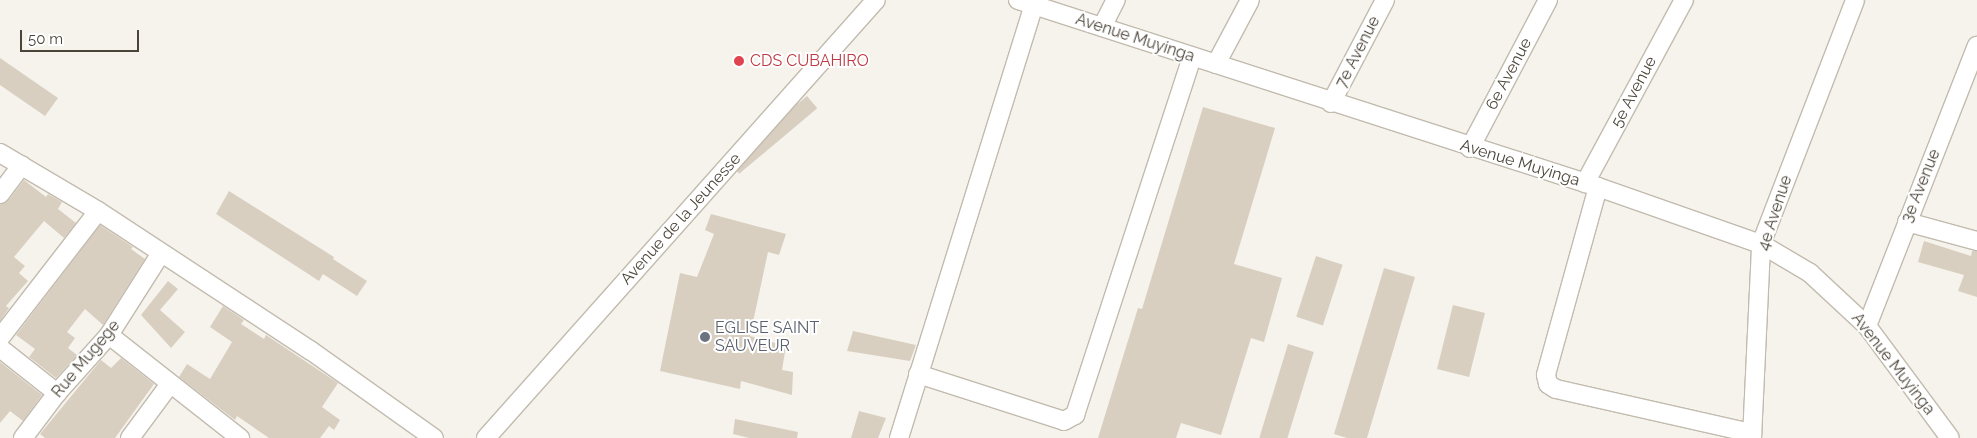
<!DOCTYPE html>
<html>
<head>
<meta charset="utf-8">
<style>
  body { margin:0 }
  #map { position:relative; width:1977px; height:438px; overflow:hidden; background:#f6f3ec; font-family:Raleway,sans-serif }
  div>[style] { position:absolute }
  .building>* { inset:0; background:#d8cfc1; transform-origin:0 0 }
  .roads { filter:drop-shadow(1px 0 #c2bbae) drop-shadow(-1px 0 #c2bbae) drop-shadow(0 1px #c2bbae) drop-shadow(0 -1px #c2bbae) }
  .minor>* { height:18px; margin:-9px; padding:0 9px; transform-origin:9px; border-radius:9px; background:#fff }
  .dots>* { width:14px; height:14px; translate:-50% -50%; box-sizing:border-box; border:2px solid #fff; border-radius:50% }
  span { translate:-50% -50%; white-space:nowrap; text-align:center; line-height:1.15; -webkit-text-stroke:4px #fff; paint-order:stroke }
  .street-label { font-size:16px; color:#4b4439 }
  .health-label { font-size:16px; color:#be3a42 }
  .left { translate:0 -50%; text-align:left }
  .worship-label { font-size:16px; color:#5b616d }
  .scale { position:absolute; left:20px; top:30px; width:119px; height:22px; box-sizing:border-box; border:2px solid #4b4439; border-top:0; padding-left:6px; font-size:15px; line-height:18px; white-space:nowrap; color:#4b4439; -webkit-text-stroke:4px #fff; paint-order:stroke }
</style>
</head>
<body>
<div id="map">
  <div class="building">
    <i style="clip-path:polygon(0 58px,58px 98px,45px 116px,0 85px)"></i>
    <i style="left:807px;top:96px;width:16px;height:102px;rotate:50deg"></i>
    <i style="clip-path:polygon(1203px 107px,1275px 128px,1234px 264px,1282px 278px,1264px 342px,1251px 338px,1221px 435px,1181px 423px,1176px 438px,1098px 438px,1138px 308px,1142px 309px)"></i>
    <i style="clip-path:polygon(24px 180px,46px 197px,48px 194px,62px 202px,58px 209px,76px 223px,64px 238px,44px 221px,14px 257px,25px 266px,19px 273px,28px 281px,6px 306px,9px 308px,0 321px,0 204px,8px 201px)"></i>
    <i style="clip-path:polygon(229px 191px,334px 257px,333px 259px,367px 281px,357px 296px,323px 274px,319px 281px,216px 214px)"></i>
    <i style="clip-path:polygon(711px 214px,786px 234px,779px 255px,768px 252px,750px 336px,786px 346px,782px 370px,793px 372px,792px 395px,741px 381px,740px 389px,660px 371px,680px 273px,697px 277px,714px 234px,705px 230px)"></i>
    <i style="clip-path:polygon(100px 225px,133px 247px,131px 249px,145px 259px,103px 325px,85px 309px,67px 332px,75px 338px,68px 348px,77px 355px,56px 378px,29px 357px,35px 349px,16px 335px)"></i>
    <i style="clip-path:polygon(1924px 241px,1971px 256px,1972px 251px,1977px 251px,1977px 297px,1958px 291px,1964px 275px,1918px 262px)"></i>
    <i style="left:1316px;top:256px;width:28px;height:64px;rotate:18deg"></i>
    <i style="clip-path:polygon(1384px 268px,1415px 277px,1367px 438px,1347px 438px,1334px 434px)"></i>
    <i style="clip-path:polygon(168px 281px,178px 289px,160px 310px,185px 332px,171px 348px,141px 315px)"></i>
    <i style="left:1453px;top:305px;width:33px;height:66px;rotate:14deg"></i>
    <i style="clip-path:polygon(223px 306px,244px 320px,241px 324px,264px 339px,266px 335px,338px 383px,322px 407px,340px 420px,334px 430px,329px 426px,320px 438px,269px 438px,237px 416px,235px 420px,179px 377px,187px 364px,210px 379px,232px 342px,210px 327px)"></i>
    <i style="clip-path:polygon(853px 331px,916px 345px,910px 361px,847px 351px)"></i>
    <i style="left:1288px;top:344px;width:27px;height:98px;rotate:17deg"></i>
    <i style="clip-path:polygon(121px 358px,154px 384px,115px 438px,45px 438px,40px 434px,101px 360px,111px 368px)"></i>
    <i style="clip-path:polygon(0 362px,42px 395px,23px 421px,10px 411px,0 423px)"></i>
    <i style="clip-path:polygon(859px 411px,886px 418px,878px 438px,851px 438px)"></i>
    <i style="clip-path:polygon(735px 419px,798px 432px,797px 438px,749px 438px,733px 434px)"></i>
  </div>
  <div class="roads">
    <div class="minor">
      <i style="left:1018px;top:0;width:609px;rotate:17.87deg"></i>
      <i style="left:1598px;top:187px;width:173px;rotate:19.3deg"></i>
      <i style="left:1761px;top:244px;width:57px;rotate:30.6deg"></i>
      <i style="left:1810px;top:273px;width:78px;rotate:42.9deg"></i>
      <i style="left:1867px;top:326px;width:139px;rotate:53.5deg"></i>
      <i style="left:1102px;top:27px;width:30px;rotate:-63deg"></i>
      <i style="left:1216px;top:64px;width:72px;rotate:-62deg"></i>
      <i style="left:1331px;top:103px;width:116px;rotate:-62.3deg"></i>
      <i style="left:1470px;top:148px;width:167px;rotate:-62.2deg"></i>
      <i style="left:0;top:153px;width:114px;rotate:30.6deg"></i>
      <i style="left:98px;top:211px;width:254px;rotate:33.3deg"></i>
      <i style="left:310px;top:350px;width:152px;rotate:35.4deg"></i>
      <i style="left:1585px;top:183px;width:208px;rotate:-61.6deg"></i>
      <i style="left:1598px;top:187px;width:195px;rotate:105.5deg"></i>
      <i style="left:1546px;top:375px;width:9px;rotate:77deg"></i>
      <i style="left:1548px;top:384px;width:9px;rotate:32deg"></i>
      <i style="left:1556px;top:389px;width:201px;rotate:12.7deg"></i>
      <i style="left:0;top:194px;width:36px;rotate:-53deg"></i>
      <i style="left:1907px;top:222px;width:73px;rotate:15.2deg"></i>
      <i style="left:1867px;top:326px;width:301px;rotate:-68.6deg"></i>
      <i style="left:109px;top:335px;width:167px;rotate:38.2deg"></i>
      <i style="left:0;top:338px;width:160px;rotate:-52.3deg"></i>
      <i style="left:0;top:348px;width:73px;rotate:38.3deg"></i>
      <i style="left:918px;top:374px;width:153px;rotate:17.8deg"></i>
      <i style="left:1064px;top:421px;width:13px;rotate:-29deg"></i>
      <i style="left:1075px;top:415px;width:377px;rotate:-71.9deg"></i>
      <i style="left:23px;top:438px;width:56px;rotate:-52.9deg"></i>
      <i style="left:57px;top:393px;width:78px;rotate:-48.1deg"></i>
      <i style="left:109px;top:335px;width:97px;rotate:-57.6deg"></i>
      <i style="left:130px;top:438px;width:67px;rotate:-53.5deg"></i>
      <i style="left:486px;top:438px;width:586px;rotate:-48.32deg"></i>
      <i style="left:899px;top:438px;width:454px;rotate:-72.7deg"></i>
      <i style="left:1752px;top:438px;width:194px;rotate:-87.3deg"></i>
      <i style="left:1761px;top:244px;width:261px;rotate:-68.9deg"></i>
    </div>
  </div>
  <div class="dots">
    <i style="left:739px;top:61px;background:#e0444e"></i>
    <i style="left:705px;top:337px;background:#6b7280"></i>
  </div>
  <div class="street-label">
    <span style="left:1135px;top:38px;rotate:18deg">Avenue Muyinga</span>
    <span style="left:1358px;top:52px;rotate:-63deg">7e Avenue</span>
    <span style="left:1509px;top:74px;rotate:-62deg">6e Avenue</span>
    <span style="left:1634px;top:92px;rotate:-62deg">5e Avenue</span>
    <span style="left:1520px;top:163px;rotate:17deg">Avenue Muyinga</span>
    <span style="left:1921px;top:186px;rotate:-68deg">3e Avenue</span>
    <span style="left:1775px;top:213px;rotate:-72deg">4e Avenue</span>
    <span style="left:681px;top:219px;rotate:-48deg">Avenue de la Jeunesse</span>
    <span style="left:86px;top:359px;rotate:-50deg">Rue Mugege</span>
    <span style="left:1893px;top:364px;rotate:52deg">Avenue Muyinga</span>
  </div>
  <div class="health-label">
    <span class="left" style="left:750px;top:61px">CDS CUBAHIRO</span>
  </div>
  <div class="worship-label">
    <span class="left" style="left:715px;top:337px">EGLISE SAINT<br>SAUVEUR</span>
  </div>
  <div class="scale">50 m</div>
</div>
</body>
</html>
